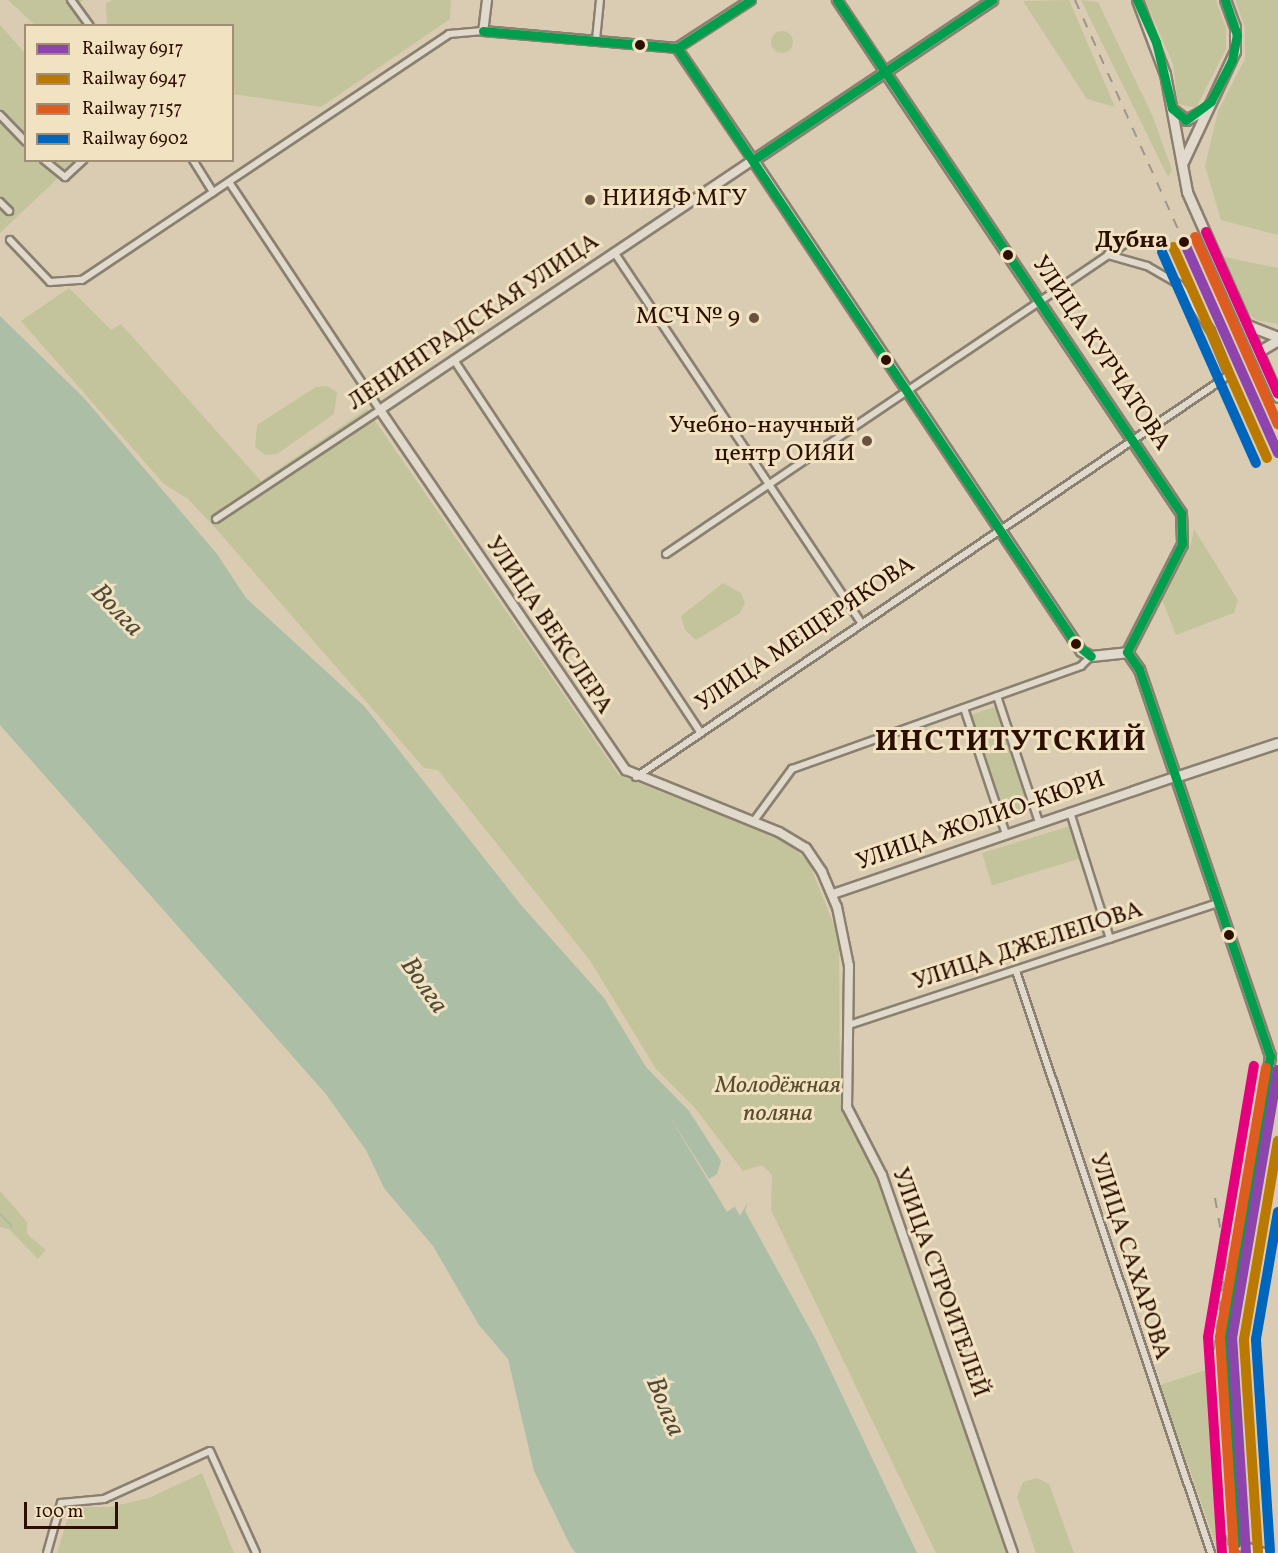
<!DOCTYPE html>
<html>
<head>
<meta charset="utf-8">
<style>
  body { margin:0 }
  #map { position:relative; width:1278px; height:1553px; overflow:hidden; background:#d9ccb2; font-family:Vollkorn,serif }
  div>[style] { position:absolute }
  .green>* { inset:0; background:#c3c49b; transform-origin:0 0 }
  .round { border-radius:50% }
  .water>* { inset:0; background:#acbea5 }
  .pier>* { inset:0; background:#d9ccb2 }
  .stream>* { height:2px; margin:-1px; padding:0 1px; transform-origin:1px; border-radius:1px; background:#acbea5 }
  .roads { filter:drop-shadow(2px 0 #8b806f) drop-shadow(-2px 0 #8b806f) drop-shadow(0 2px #8b806f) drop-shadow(0 -2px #8b806f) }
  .minor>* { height:6px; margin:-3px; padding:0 3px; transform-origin:3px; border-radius:3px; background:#e1dacc }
  .tertiary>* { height:8px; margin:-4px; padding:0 4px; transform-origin:4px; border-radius:4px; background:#e1dacc }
  .secondary>* { height:9px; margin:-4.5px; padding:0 4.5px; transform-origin:4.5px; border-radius:4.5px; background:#e1dacc }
  .rail>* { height:2px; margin-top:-1px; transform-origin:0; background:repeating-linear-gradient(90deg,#9e968a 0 10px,transparent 0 20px) }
  .bus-1>* { height:9px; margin:-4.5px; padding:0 4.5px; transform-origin:4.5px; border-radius:4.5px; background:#029e4d }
  .rail-1>* { height:10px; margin:-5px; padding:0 5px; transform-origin:5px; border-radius:5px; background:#8e44ad }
  .rail-2>* { height:10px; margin:-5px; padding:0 5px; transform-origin:5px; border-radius:5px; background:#ba7900 }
  .rail-3>* { height:10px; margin:-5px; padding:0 5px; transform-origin:5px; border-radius:5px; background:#de5c1f }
  .rail-4>* { height:10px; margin:-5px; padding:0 5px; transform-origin:5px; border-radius:5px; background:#0065bd }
  .rail-5>* { height:10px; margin:-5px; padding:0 5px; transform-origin:5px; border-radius:5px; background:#e5007d }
  .dots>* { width:16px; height:16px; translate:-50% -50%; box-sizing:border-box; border:3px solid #f1e2c2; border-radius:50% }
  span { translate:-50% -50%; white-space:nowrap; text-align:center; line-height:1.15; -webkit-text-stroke:6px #f1e2c2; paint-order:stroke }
  .poi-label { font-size:24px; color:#2c0f00 }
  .left { translate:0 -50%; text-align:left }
  .right { translate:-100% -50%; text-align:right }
  .stop-label { font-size:24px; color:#2c0f00; font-weight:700 }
  .street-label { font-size:24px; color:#2c0f00 }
  .park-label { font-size:24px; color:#5b4c30; font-style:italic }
  .water-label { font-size:26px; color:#524a38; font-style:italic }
  .district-label { font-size:30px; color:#2c0f00; font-weight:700; letter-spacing:1.5px }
  .legend { position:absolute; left:24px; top:24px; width:210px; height:138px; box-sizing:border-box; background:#f1e2c2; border:2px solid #a28e74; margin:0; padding:8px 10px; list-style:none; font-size:18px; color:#2c0f00 }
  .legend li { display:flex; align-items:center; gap:12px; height:30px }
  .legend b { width:30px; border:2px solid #a28e74 }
  .scale { position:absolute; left:24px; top:1502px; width:94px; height:27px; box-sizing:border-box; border:3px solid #2c0f00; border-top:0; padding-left:8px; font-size:18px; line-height:21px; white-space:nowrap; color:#2c0f00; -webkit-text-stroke:4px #f1e2c2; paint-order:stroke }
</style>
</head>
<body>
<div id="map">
  <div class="green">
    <i style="clip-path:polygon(8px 0,83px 0,74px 8px,85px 25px,35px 25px)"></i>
    <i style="clip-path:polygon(114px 0,451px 0,450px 19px,321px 107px,233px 94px,232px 26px,107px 25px,106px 3px)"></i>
    <i style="clip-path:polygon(1069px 0,1115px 107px,1087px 99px,1023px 1px)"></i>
    <i style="clip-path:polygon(1081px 0,1098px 2px,1153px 117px,1172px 170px,1168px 177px)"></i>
    <i style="clip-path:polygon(1145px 0,1216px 0,1226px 28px,1226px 49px,1196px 108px,1178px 104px,1173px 64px)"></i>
    <i style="clip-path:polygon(1235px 0,1278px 0,1278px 235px,1221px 220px,1205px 166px,1218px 111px,1245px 59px,1245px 27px)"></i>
    <i style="clip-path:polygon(0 25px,25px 53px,26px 160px,76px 161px,0 233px)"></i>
    <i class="round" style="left:771px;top:31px;width:22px;height:22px"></i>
    <i style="clip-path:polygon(1224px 257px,1278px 268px,1278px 324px,1256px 320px,1243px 308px)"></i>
    <i style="clip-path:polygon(69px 288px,111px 330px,121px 324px,261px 481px,367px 409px,619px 775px,789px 843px,809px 863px,839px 937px,840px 1094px,847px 1122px,878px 1179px,1007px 1553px,936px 1553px,771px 1210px,772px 1175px,762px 1165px,743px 1171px,695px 1108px,656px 1069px,591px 962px,438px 770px,424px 768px,218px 531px,188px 499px,164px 484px,21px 321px)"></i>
    <i style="clip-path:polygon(327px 386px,337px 392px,334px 414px,277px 454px,265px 455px,255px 447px,257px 425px,316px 387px)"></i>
    <i style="clip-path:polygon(1194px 529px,1238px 600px,1234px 613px,1176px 635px,1161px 597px,1191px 544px)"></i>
    <i style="clip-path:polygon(723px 583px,741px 593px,745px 603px,740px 613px,696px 640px,685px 630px,681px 616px)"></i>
    <i style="left:997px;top:706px;width:106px;height:30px;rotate:71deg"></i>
    <i style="left:1070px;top:826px;width:34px;height:92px;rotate:73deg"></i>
    <i style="clip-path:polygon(0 1191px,27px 1222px,27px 1234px,46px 1250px,38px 1259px,9px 1229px,0 1227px)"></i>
    <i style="clip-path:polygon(1206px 1370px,1226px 1546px,1218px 1551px,1160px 1385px)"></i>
    <i style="clip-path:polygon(202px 1473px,234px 1553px,57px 1553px,71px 1507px,110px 1507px,149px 1498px)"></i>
    <i style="clip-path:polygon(1037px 1478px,1049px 1484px,1074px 1553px,1036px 1553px,1017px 1497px,1023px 1482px)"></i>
  </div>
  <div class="water">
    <i style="clip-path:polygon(0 316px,84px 398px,217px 554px,246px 598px,365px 707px,521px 905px,604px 998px,646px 1067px,689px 1111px,721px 1161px,717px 1174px,740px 1216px,748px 1202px,745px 1211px,816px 1340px,917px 1553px,576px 1553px,571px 1547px,534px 1471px,508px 1359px,479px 1325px,433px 1246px,384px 1188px,366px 1150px,325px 1093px,0 725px)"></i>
  </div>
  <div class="pier">
    <i style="clip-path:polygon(667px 1112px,709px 1179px,717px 1174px,737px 1205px,727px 1212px)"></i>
  </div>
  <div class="stream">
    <i style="left:0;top:1214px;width:17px;rotate:45deg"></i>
  </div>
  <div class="roads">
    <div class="minor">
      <i style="left:71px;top:0;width:32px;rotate:54deg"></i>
      <i style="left:596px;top:40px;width:40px;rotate:-84.3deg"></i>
      <i style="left:0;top:115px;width:37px;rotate:46deg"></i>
      <i style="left:44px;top:160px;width:27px;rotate:39deg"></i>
      <i style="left:65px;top:177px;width:25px;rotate:-43deg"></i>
      <i style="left:193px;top:160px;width:38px;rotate:58deg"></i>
      <i style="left:0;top:202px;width:13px;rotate:45deg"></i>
      <i style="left:10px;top:240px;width:58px;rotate:46.4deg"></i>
      <i style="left:50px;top:282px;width:32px;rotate:-4deg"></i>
      <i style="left:82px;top:280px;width:442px;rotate:-33.8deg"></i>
      <i style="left:449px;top:34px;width:34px;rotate:-5deg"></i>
      <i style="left:614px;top:252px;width:443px;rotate:56.3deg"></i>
      <i style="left:454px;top:360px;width:444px;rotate:56.5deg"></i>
      <i style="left:216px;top:519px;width:197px;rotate:-33.6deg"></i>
      <i style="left:380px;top:410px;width:273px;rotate:-123.5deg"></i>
      <i style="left:666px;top:554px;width:555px;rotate:-34.06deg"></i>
      <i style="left:997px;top:696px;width:133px;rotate:71.6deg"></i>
      <i style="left:964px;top:708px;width:133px;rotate:71.6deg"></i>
      <i style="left:636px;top:777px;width:716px;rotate:-34.13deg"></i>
      <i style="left:1229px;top:375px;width:48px;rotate:-112.2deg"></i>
      <i style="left:1211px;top:331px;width:55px;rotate:-124deg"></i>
      <i style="left:1180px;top:285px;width:38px;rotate:-150deg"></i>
      <i style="left:1147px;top:266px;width:41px;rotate:-164.2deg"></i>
      <i style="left:1070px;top:812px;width:133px;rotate:72.5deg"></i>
      <i style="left:753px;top:822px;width:66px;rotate:-53.7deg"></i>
      <i style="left:792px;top:769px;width:307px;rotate:-19.6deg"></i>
      <i style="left:1081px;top:666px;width:14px;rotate:-45deg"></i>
      <i style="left:1016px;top:971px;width:614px;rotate:71.48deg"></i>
      <i style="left:849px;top:1025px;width:389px;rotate:-18.3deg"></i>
      <i style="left:47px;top:1553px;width:52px;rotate:-74.4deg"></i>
      <i style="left:61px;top:1503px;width:43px;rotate:-5.3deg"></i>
      <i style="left:104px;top:1499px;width:116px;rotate:-24.4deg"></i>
      <i style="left:210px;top:1451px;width:112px;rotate:65.7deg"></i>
    </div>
    <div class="tertiary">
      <i style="left:487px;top:0;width:31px;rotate:97deg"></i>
      <i style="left:483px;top:31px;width:195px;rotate:5deg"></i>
      <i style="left:677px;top:48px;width:88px;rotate:-33deg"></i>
      <i style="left:837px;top:0;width:87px;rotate:56.3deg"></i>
      <i style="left:677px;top:48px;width:135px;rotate:55.8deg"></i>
      <i style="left:753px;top:160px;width:449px;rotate:146.2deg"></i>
      <i style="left:380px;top:410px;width:436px;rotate:55.7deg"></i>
      <i style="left:626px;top:770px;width:165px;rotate:22.1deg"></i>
      <i style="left:779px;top:832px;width:31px;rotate:31deg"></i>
      <i style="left:806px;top:848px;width:29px;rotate:56deg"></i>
      <i style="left:822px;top:872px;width:38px;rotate:67deg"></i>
      <i style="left:837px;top:907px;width:60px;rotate:78.5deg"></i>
      <i style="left:849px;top:966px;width:141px;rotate:90.8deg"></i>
      <i style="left:847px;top:1107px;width:76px;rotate:62.8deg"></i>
      <i style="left:882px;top:1175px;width:400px;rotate:70.9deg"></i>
      <i style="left:833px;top:894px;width:361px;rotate:-18.9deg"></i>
    </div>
    <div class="secondary">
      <i style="left:992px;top:0;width:288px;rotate:146.2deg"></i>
      <i style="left:753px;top:160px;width:590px;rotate:56.26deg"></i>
      <i style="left:1081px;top:651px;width:11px;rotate:27deg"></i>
      <i style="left:1091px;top:656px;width:36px;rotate:-6deg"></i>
      <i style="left:1137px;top:0;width:79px;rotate:69.3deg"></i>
      <i style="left:1165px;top:74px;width:120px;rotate:79.4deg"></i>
      <i style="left:1187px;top:192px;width:224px;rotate:66.1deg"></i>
      <i style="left:885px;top:72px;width:531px;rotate:56.13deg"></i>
      <i style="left:1181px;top:513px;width:31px;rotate:88deg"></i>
      <i style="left:1182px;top:544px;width:121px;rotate:117deg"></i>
      <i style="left:1172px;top:109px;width:18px;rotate:38deg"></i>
      <i style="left:1186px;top:120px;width:21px;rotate:-29deg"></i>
      <i style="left:1182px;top:164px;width:125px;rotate:-64.9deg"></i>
      <i style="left:1235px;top:51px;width:24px;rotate:-90deg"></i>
      <i style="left:1235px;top:27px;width:29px;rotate:-110deg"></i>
      <i style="left:1247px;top:325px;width:33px;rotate:21deg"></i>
      <i style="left:1258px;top:352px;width:23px;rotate:-31deg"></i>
      <i style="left:1127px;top:652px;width:21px;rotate:55deg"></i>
      <i style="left:1139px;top:669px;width:409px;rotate:71.3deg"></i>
      <i style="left:1270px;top:1056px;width:286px;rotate:98.8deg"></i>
      <i style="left:1226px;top:1339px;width:205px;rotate:87.2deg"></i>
      <i style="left:1175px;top:777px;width:108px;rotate:-18.3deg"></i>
      <i style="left:1236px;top:1544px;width:29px;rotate:18deg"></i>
    </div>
  </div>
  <div class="rail">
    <i style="left:1075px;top:0;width:265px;rotate:65.8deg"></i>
    <i style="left:1215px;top:1198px;width:64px;rotate:80.1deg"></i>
    <i style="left:1226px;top:1261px;width:110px;rotate:97.8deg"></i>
    <i style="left:1211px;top:1370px;width:146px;rotate:85.7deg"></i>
    <i style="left:1222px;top:1516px;width:38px;rotate:78deg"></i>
  </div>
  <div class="bus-1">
    <i style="left:837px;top:0;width:618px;rotate:56.16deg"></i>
    <i style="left:1181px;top:513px;width:31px;rotate:88deg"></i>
    <i style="left:1182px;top:544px;width:121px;rotate:117deg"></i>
    <i style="left:1137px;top:0;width:46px;rotate:65.7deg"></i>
    <i style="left:1156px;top:42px;width:68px;rotate:76.4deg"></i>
    <i style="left:1172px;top:108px;width:18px;rotate:41deg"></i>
    <i style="left:1186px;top:120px;width:31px;rotate:-37deg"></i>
    <i style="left:1211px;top:101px;width:46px;rotate:-62.9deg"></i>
    <i style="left:1232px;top:60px;width:25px;rotate:-79deg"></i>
    <i style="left:1237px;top:35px;width:37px;rotate:-109deg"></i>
    <i style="left:483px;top:31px;width:195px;rotate:5deg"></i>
    <i style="left:677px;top:48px;width:88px;rotate:-33deg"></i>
    <i style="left:677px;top:48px;width:717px;rotate:56.2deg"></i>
    <i style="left:1076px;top:644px;width:19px;rotate:39deg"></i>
    <i style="left:753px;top:160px;width:288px;rotate:-33.8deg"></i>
    <i style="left:1127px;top:652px;width:21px;rotate:55deg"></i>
    <i style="left:1139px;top:669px;width:409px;rotate:71.3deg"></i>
    <i style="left:1270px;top:1056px;width:286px;rotate:98.8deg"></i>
    <i style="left:1226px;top:1339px;width:205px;rotate:87.2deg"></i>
  </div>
  <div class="rail-1">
    <i style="left:1184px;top:242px;width:231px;rotate:66deg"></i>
    <i style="left:1246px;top:1553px;width:215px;rotate:-93.7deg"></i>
    <i style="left:1232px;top:1338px;width:272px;rotate:-80.3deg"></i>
  </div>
  <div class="rail-2">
    <i style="left:1173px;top:247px;width:231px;rotate:66deg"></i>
    <i style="left:1258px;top:1552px;width:213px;rotate:-93.8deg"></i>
    <i style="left:1244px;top:1339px;width:201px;rotate:-80.3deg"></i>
  </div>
  <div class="rail-3">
    <i style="left:1195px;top:237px;width:205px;rotate:66.1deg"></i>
    <i style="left:1234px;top:1553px;width:216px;rotate:-93.7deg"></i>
    <i style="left:1220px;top:1337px;width:273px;rotate:-80.3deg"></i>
  </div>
  <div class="rail-4">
    <i style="left:1162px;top:252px;width:231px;rotate:66deg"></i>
    <i style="left:1270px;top:1551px;width:212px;rotate:-93.8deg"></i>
    <i style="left:1256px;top:1339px;width:129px;rotate:-80.2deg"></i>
  </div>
  <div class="rail-5">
    <i style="left:1206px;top:232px;width:177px;rotate:66deg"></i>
    <i style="left:1222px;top:1553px;width:216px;rotate:-93.7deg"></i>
    <i style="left:1208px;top:1337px;width:275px;rotate:-80.4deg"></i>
  </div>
  <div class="dots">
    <i style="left:640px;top:45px;background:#2c0f00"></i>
    <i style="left:590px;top:200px;background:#69513e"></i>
    <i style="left:1184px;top:242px;background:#2c0f00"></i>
    <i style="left:1008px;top:255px;background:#2c0f00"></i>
    <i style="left:754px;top:318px;background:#69513e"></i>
    <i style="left:886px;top:360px;background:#2c0f00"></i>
    <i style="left:867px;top:441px;background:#69513e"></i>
    <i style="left:1076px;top:644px;background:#2c0f00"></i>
    <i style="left:1229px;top:935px;background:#2c0f00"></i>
  </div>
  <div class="poi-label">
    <span class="left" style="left:602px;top:200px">НИИЯФ МГУ</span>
    <span class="right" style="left:740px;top:318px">МСЧ № 9</span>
    <span class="right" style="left:855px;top:441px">Учебно-научный<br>центр ОИЯИ</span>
  </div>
  <div class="stop-label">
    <span class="right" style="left:1168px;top:242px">Дубна</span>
  </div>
  <div class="street-label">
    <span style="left:474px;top:323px;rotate:-34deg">ЛЕНИНГРАДСКАЯ УЛИЦА</span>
    <span style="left:1100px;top:354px;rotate:56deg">УЛИЦА КУРЧАТОВА</span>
    <span style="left:548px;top:626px;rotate:56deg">УЛИЦА ВЕКСЛЕРА</span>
    <span style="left:806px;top:635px;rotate:-34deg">УЛИЦА МЕЩЕРЯКОВА</span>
    <span style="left:981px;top:822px;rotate:-19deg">УЛИЦА ЖОЛИО-КЮРИ</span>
    <span style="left:1028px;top:947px;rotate:-18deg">УЛИЦА ДЖЕЛЕПОВА</span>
    <span style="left:1129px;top:1257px;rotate:72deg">УЛИЦА САХАРОВА</span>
    <span style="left:939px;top:1283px;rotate:70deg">УЛИЦА СТРОИТЕЛЕЙ</span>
  </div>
  <div class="park-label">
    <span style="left:778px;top:1101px">Молодёжная<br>поляна</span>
  </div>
  <div class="water-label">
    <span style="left:116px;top:611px;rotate:46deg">Волга</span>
    <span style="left:423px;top:986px;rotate:55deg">Волга</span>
    <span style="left:664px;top:1407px;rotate:67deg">Волга</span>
  </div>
  <div class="district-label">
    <span style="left:1011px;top:742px">ИНСТИТУТСКИЙ</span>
  </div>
  <ul class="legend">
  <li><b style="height:8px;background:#8e44ad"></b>Railway 6917</li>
  <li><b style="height:8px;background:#ba7900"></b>Railway 6947</li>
  <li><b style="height:8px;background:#de5c1f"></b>Railway 7157</li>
  <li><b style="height:8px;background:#0065bd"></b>Railway 6902</li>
  </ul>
  <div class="scale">100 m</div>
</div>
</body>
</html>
